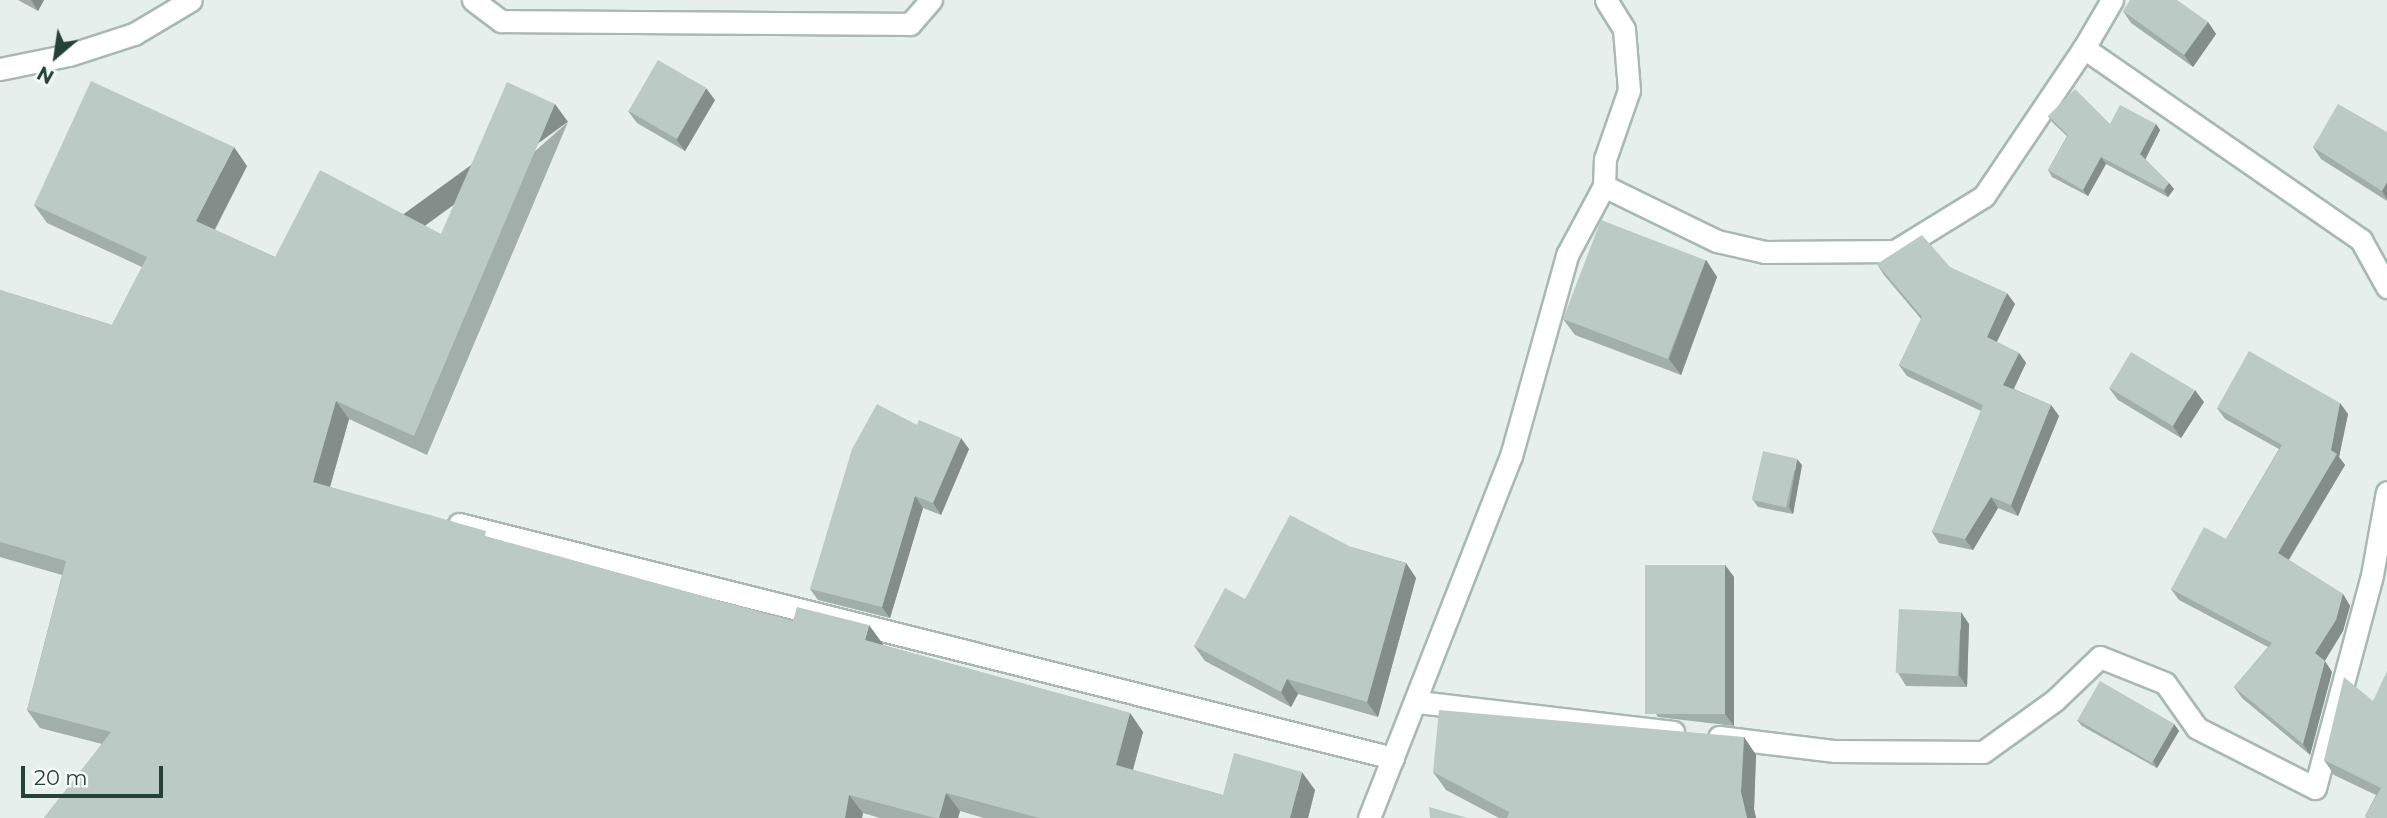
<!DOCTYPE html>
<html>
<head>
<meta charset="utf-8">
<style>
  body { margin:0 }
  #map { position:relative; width:2387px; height:818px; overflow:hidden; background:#e6efeb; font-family:Montserrat,sans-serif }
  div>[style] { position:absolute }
  .roads { filter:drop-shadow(2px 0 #a8b8b2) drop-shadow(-2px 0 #a8b8b2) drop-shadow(0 2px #a8b8b2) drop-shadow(0 -2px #a8b8b2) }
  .minor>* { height:21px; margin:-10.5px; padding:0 10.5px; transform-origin:10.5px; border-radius:10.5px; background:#fff }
  .wall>* { inset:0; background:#a1aea9 }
  .shaded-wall>* { inset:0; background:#838d89; transform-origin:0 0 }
  .building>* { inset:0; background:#bbcac4; transform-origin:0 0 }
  span { translate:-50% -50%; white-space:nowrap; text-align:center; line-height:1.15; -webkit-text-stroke:7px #f7fbf9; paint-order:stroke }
  .north { position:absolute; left:21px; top:21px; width:70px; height:70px; -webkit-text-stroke:5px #f7fbf9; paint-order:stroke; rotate:209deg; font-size:19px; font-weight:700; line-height:28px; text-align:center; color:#24423a }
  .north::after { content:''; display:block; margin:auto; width:24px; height:32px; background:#24423a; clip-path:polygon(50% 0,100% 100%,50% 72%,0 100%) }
  .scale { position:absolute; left:21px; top:766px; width:142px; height:32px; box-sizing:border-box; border:4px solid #24423a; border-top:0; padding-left:9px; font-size:21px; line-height:24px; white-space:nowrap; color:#24423a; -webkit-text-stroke:5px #f7fbf9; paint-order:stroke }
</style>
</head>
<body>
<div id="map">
  <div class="roads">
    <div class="minor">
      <i style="left:473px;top:0;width:35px;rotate:37deg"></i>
      <i style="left:501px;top:21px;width:409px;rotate:0.4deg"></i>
      <i style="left:910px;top:24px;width:32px;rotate:-49deg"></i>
      <i style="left:2112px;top:0;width:56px;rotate:120.3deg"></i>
      <i style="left:2084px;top:48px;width:337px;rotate:34.7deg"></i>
      <i style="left:2361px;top:240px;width:54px;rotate:61deg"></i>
      <i style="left:0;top:69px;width:70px;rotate:-11.5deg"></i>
      <i style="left:69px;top:55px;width:68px;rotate:-17.9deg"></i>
      <i style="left:134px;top:34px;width:66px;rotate:-30.8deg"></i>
      <i style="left:1604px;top:186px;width:27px;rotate:-88deg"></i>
      <i style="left:1605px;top:159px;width:73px;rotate:-70.8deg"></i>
      <i style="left:1629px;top:90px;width:61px;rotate:-94.7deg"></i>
      <i style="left:1624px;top:29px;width:34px;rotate:-122deg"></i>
      <i style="left:459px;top:524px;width:963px;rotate:14.07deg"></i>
      <i style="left:1418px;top:702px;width:257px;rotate:6.7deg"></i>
      <i style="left:1719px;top:737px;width:117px;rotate:6.9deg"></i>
      <i style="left:1835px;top:751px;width:148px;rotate:0.4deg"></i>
      <i style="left:1983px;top:752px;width:89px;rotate:-35.8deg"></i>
      <i style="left:2055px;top:700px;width:62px;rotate:-43.7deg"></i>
      <i style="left:2100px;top:657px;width:70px;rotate:21.8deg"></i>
      <i style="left:2165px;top:683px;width:55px;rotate:54.6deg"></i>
      <i style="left:2197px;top:728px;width:132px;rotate:27deg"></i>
      <i style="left:2315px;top:788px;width:220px;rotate:-75deg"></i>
      <i style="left:2372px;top:575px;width:84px;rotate:-79.8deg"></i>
      <i style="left:1369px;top:818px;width:389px;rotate:-68.6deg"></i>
      <i style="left:1511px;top:456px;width:209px;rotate:-74.4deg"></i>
      <i style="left:1567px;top:255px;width:78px;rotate:-61.8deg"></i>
      <i style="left:1604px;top:186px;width:126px;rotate:26deg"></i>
      <i style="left:1717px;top:241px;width:49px;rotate:12.9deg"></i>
      <i style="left:1765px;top:252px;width:130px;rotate:-0.4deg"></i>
      <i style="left:1895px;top:251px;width:105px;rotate:-31.7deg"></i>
      <i style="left:1984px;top:196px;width:179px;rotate:-56deg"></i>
    </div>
  </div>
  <div class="wall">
    <i style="clip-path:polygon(18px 0,44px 0,38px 11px)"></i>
    <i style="clip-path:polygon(2123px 11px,2208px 22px,2216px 34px,2193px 67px,2131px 23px)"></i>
    <i style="clip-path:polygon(715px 100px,685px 151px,637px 123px,628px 111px)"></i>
    <i style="clip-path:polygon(2048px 116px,2110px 124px,2156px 124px,2160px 130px,2145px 159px,2169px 183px,2174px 189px,2168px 197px,2106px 164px,2088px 196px,2052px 177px,2048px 170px,2067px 136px,2053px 123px)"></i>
    <i style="clip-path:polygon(568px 122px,427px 455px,349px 419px,330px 487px,491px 538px,793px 621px,883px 644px,882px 645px,1130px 713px,1143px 732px,1133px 770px,1223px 795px,1315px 790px,1308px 818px,984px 818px,960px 811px,958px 818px,880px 818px,863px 813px,862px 818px,44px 818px,102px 744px,40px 728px,27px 710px,62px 575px,0 557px,0 290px,112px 325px,142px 267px,47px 223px,34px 205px,247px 166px,215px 230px,275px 257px,441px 234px)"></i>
    <i style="clip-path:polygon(2387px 132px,2387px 201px,2321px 159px,2313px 147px)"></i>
    <i style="clip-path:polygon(1706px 260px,1717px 277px,1681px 375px,1575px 335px,1563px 319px)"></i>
    <i style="clip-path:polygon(1877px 264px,1950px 267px,2015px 304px,1997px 342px,2019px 353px,2026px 363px,2014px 389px,2051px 405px,2059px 416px,2018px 516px,1998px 508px,1973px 550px,1939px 543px,1932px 532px,1981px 411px,1907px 376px,1899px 365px,1921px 319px,1884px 275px)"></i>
    <i style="clip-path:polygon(2109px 388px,2204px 402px,2181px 438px,2118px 400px)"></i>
    <i style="clip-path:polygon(2340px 403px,2348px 414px,2339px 457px,2345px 465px,2289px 560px,2343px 594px,2350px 606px,2343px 631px,2324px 661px,2332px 672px,2310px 755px,2242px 698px,2234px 687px,2268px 647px,2179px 600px,2171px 589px,2226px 539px,2279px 449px,2225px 419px,2217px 408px)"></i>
    <i style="clip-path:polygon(917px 425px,969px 449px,941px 515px,923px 508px,890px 618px,818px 600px,810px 589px)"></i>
    <i style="clip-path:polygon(1802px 465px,1793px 514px,1758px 507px,1753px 500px)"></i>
    <i style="clip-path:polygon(1351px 547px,1406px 563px,1416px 578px,1378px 717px,1298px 694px,1291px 707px,1205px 661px,1194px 646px,1245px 599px)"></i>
    <i style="clip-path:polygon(1725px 565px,1734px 577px,1734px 726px,1658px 717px,1650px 705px)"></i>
    <i style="clip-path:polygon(1969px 624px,1967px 687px,1906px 686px,1898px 673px)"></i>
    <i style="clip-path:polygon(2373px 701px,2387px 818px,2367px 818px,2365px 816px,2376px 795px,2334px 775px,2324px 760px)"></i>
    <i style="clip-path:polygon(2077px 720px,2174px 724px,2179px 731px,2157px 768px,2082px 726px)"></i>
    <i style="clip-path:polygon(1744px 737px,1756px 755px,1754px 809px,1756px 818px,1499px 818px,1446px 790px,1433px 772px)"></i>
  </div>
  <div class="shaded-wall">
    <i style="clip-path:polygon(31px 0,44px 0,38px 11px)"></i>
    <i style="clip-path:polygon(2208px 22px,2216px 34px,2193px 67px,2184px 55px)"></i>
    <i style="clip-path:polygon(706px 88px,715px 100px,685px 151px,676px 139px)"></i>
    <i style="left:555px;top:104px;width:22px;height:361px;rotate:54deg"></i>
    <i style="clip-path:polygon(2156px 124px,2160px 130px,2145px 160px,2140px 154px)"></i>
    <i style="clip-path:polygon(234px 147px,247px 166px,209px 240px,196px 221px)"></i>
    <i style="clip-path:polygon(2101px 157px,2106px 164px,2088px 196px,2083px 190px)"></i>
    <i style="clip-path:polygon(2387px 182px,2387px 199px,2382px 191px)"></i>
    <i style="clip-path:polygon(2169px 183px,2174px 189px,2168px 197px,2164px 190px)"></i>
    <i style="clip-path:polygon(1706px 260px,1717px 277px,1681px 375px,1669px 359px)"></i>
    <i style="clip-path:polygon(2007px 293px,2015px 304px,1994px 347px,1987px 337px)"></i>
    <i style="clip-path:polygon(2019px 353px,2026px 363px,2010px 396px,2003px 385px)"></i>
    <i style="clip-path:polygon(2195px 390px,2204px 402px,2181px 438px,2173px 426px)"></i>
    <i style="clip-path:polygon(336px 401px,349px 419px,326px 501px,313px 482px)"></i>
    <i style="clip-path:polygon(2340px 403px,2348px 414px,2339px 457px,2345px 465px,2286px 564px,2278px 553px,2331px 450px)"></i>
    <i style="clip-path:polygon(2051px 405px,2059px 416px,2018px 516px,2011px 505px)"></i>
    <i style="clip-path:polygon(961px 438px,969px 449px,941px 515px,933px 503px)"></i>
    <i style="clip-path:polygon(1797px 459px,1802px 465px,1793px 514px,1789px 507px)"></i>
    <i style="clip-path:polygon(915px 496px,923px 508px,890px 618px,882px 607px)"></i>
    <i style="clip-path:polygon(1991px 497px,1998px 508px,1973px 550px,1965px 539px)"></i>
    <i style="clip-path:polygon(1406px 563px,1416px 578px,1378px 717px,1367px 702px)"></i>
    <i style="clip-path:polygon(1725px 565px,1734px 577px,1734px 726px,1725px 714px)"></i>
    <i style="clip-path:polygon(2343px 594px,2350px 606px,2343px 631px,2323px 664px,2315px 653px)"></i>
    <i style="clip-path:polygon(1961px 612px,1969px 624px,1967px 687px,1959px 675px)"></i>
    <i style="clip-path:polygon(869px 625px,883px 644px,878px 659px,865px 640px)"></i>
    <i style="clip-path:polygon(2325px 661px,2332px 672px,2310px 755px,2303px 744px)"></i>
    <i style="clip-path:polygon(1287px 679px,1298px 694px,1291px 707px,1281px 692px)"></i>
    <i style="clip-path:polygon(1130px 713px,1143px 732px,1129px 784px,1116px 765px)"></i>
    <i style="clip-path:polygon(2174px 724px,2179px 731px,2157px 768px,2153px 761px)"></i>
    <i style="clip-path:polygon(1744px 737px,1756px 755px,1754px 809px,1756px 818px,1747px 818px,1741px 792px)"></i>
    <i style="clip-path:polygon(1302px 772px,1315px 790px,1308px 818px,1290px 818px)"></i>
    <i style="clip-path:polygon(946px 793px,960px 811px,958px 818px,939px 818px)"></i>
    <i style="clip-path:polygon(849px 795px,863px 813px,862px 818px,845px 818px)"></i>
  </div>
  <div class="building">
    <i style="clip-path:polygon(2130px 0,2177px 0,2208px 22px,2184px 55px,2123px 11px)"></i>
    <i style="left:658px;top:60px;width:56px;height:59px;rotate:30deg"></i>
    <i style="clip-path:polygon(91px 81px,234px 147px,196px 221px,275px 257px,320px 170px,441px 234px,507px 82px,555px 104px,414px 436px,336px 401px,313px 482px,486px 531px,485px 536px,793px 621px,797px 607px,869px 625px,865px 640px,1130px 713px,1116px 765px,1223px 795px,1234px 753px,1302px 772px,1290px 818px,1039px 818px,946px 793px,939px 818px,935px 818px,849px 795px,845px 818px,44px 818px,111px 732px,27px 710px,66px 561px,0 542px,0 290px,112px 325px,147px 257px,34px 205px)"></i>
    <i style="clip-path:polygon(2075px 89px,2110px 124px,2120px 105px,2156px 124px,2140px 154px,2169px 183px,2164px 190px,2101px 157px,2083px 190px,2048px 170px,2068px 135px,2048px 116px)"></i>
    <i style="clip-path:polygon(2338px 104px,2387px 132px,2387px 182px,2382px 191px,2313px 147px)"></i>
    <i style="left:1601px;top:220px;width:112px;height:106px;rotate:21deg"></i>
    <i style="clip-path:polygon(1922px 235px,1950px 267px,2007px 293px,1987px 337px,2019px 353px,2003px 385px,2051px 405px,2011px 505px,1991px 497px,1965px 539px,1932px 532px,1983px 405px,1899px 365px,1922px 317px,1877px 264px)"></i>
    <i style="clip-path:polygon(2249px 351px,2340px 403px,2331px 450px,2337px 454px,2278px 553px,2343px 594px,2336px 620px,2315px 653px,2325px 661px,2303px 744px,2234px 687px,2272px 643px,2171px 589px,2204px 527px,2226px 539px,2282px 445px,2217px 408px)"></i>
    <i style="left:2131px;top:352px;width:74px;height:42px;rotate:31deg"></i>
    <i style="clip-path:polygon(877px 404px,917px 425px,919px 420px,961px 438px,933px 503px,915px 496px,882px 607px,810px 589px,852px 449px)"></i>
    <i style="left:1763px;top:451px;width:35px;height:50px;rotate:13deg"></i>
    <i style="clip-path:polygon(1290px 515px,1351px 547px,1406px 563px,1367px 702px,1287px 679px,1281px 692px,1194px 646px,1225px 588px,1245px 599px)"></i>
    <i style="left:1725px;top:565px;width:149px;height:80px;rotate:90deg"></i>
    <i style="left:1899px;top:609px;width:62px;height:64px;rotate:3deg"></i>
    <i style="clip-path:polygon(2387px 671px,2387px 818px,2369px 818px,2365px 816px,2381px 788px,2324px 760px,2344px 677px,2373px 701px)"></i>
    <i style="left:2100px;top:681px;width:86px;height:45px;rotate:30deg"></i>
    <i style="clip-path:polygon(1439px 710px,1744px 737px,1741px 792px,1747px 818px,1507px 818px,1509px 812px,1433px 772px)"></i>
    <i style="clip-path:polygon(1429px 807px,1468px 818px,1430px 818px)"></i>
  </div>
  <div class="north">N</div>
  <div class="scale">20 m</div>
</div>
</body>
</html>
